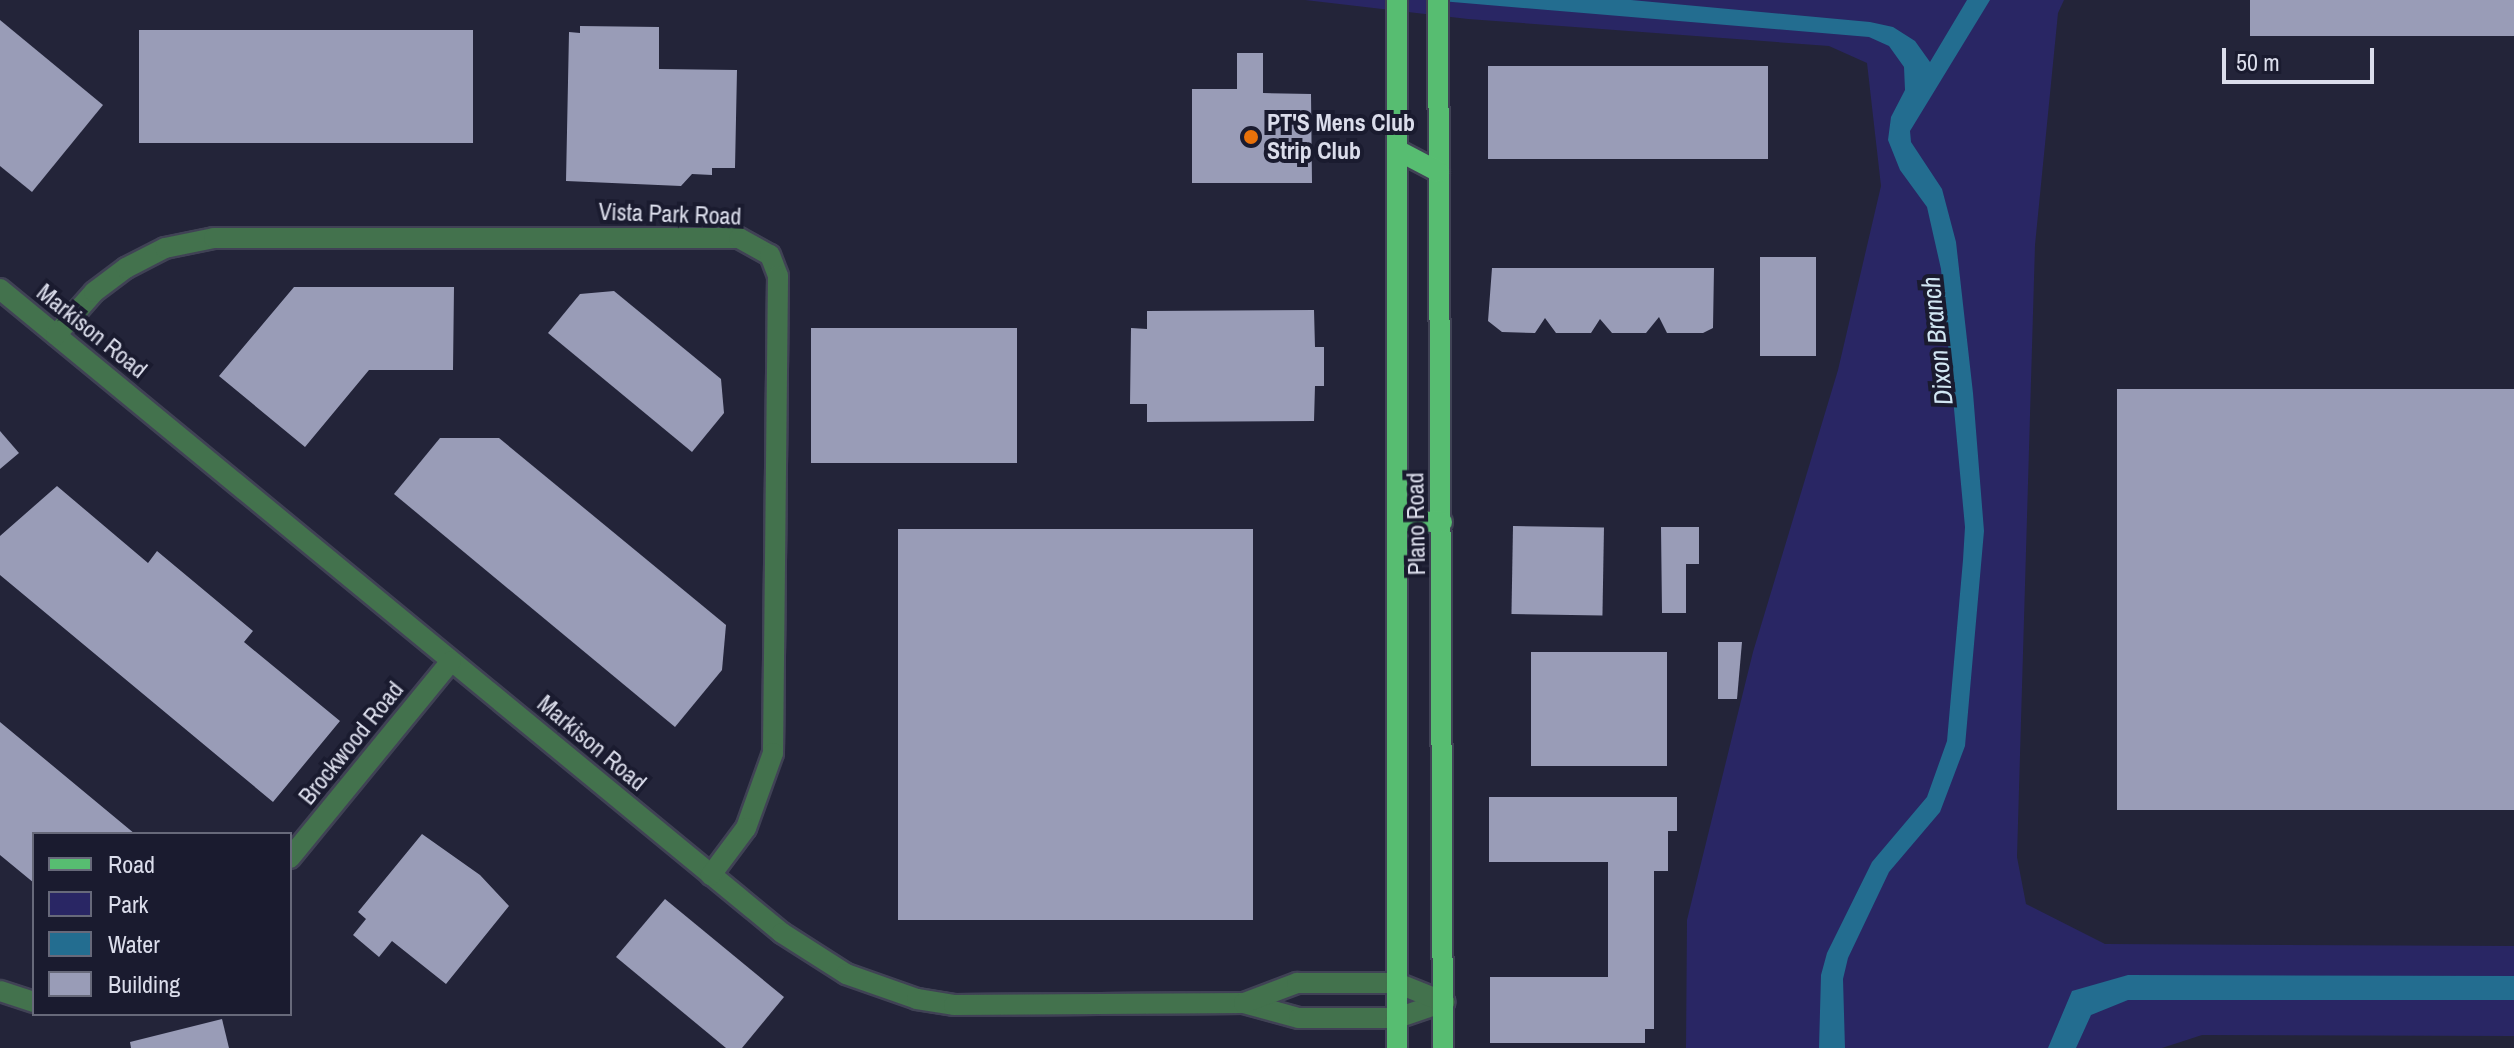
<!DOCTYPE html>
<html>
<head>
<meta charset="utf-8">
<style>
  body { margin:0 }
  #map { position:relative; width:2514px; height:1048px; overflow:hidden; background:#232439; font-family:"Archivo Narrow",sans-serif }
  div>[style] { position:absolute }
  .green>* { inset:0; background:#292664 }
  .water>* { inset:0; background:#236d90 }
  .building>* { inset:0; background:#999cb7; transform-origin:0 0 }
  .roads { filter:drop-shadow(2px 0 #404255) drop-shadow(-2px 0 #404255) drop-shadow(0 2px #404255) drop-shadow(0 -2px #404255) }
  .minor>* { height:20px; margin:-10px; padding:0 10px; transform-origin:10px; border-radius:10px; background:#43724d }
  .major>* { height:20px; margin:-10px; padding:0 10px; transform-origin:10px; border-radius:10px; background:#57bd71 }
  .dots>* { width:22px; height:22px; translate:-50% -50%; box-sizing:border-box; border:4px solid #1a1b2f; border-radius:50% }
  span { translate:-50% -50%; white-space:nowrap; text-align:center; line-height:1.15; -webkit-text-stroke:8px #1a1b2f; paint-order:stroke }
  .poi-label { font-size:24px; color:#dbddeb; font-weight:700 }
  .left { translate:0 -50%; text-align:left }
  .street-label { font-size:24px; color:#dbddeb }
  .water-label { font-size:26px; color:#d1e6f2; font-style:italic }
  .legend { position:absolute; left:32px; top:832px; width:260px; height:184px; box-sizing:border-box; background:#1a1b2f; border:2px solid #67697a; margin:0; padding:10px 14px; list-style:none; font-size:24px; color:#dbddeb }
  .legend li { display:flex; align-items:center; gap:16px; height:40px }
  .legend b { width:40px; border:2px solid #67697a }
  .scale { position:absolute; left:2222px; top:48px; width:152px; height:36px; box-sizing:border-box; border:4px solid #dbddeb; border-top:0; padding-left:10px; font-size:24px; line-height:28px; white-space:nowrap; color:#dbddeb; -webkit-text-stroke:6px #1a1b2f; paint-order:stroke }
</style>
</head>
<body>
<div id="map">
  <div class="green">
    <i style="clip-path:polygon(1305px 0,2064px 0,2058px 13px,2035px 245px,2017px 857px,2026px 904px,2105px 944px,2514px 946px,2514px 1036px,2202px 1035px,2162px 1048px,1686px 1048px,1687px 920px,1753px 652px,1838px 370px,1881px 186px,1867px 63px,1829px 46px,1468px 19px)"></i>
  </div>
  <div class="water">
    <i style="clip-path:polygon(1429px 0,1631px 0,1870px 22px,1893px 27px,1915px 41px,1930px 62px,1967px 0,1990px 0,1910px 131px,1911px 142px,1942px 189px,1956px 242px,1973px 393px,1984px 531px,1965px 746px,1940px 812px,1889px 872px,1848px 958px,1843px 979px,1845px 1048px,1819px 1048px,1821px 975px,1827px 953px,1872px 862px,1927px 797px,1947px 741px,1963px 560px,1965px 527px,1941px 269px,1927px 207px,1900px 170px,1888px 140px,1891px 117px,1905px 90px,1904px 67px,1889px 46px,1869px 37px)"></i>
    <i style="clip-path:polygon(2128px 975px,2514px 976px,2514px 1000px,2128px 1000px,2091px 1015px,2076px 1048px,2048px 1048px,2072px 991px)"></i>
  </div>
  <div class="building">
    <i style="left:2250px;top:0;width:264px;height:36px"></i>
    <i style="clip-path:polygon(0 20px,103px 105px,32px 192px,0 166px)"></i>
    <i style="clip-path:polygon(580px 26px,659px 27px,659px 69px,737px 70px,735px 168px,712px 168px,712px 175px,692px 174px,681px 186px,566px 181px,569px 32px,580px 33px)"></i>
    <i style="left:473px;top:30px;width:113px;height:334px;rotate:90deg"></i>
    <i style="clip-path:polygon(1237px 53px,1263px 53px,1263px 93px,1311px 94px,1312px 183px,1192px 183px,1192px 89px,1237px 89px)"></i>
    <i style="left:1488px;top:66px;width:280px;height:93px"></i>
    <i style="left:1760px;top:257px;width:56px;height:99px"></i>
    <i style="clip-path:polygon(1492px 268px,1714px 268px,1713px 328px,1703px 333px,1667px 333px,1659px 317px,1646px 333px,1612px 333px,1600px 319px,1591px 333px,1556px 333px,1545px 318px,1535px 333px,1502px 332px,1488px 321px)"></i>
    <i style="clip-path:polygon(294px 287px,454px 287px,453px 370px,369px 370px,305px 447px,219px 376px)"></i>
    <i style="clip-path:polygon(614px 291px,721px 379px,724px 413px,692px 452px,548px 333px,580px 294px)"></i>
    <i style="clip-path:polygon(1314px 310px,1315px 347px,1324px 347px,1324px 386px,1315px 386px,1314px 421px,1147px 422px,1147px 404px,1130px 404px,1131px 328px,1147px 329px,1147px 311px)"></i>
    <i style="left:811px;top:328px;width:206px;height:135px"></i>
    <i style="left:2117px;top:389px;width:397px;height:421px"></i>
    <i style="clip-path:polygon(0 431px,19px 453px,0 469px)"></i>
    <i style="clip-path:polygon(440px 438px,499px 438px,726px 625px,722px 670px,675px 727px,394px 494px)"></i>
    <i style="clip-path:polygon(57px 486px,148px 563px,157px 551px,253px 631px,244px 642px,340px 721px,273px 802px,0 575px,0 536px)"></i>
    <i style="left:1513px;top:526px;width:91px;height:88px;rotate:1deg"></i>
    <i style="clip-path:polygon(1661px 527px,1699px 527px,1699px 564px,1686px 564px,1686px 613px,1662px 613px)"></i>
    <i style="left:898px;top:529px;width:355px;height:391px"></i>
    <i style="clip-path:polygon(1718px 642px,1742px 642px,1737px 699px,1718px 699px)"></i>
    <i style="left:1531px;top:652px;width:136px;height:114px"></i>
    <i style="clip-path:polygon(0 722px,135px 834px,34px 834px,34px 883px,0 855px)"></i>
    <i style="clip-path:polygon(1489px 797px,1677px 797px,1677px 831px,1668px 831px,1668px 871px,1654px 871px,1654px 1029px,1645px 1029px,1645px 1043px,1490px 1043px,1490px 977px,1608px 977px,1608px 862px,1489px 862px)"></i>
    <i style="clip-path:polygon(422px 834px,480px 875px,509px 906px,446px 984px,392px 941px,379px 957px,353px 935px,366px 919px,358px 912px)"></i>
    <i style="clip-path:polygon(665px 899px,784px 997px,742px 1048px,726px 1048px,616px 957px)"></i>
    <i style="clip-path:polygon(222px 1019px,229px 1048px,131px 1048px,130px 1042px)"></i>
  </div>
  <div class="roads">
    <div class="minor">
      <i style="left:0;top:289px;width:1013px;rotate:39.47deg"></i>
      <i style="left:782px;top:933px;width:76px;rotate:32.6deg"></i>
      <i style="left:846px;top:974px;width:75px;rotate:19.4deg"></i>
      <i style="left:917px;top:999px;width:37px;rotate:9deg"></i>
      <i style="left:954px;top:1005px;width:290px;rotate:-0.4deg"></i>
      <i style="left:1244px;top:1003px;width:57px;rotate:15.3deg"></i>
      <i style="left:1299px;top:1018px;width:98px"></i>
      <i style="left:1397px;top:1018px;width:50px;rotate:-18.8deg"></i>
      <i style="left:56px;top:335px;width:57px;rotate:-48.5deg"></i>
      <i style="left:94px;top:292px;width:40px;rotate:-37deg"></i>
      <i style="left:126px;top:268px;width:44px;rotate:-27.1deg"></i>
      <i style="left:165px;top:248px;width:50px;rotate:-11.5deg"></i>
      <i style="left:214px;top:238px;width:525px"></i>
      <i style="left:739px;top:238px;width:35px;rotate:29deg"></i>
      <i style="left:770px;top:255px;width:22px;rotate:69deg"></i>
      <i style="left:778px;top:276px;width:477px;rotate:90.6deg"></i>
      <i style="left:773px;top:753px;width:80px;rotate:109.8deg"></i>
      <i style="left:746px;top:828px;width:59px;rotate:126.7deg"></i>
      <i style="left:290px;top:858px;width:254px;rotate:-50.7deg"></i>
      <i style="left:0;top:991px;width:36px;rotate:18deg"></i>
      <i style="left:1244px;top:1003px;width:57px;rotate:-20.7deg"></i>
      <i style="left:1297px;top:983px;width:100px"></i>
      <i style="left:1397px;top:983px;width:51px;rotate:22deg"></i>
    </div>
    <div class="major">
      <i style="left:1438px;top:0;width:1048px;rotate:89.73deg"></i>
      <i style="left:1399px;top:151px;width:45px;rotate:27.7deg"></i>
      <i style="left:1398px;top:521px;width:44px;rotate:1.3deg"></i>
      <i style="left:1397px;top:1048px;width:1048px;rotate:-90deg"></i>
    </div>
  </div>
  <div class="dots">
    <i style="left:1251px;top:137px;background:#e8710a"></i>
  </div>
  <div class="poi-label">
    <span class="left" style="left:1267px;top:137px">PT'S Mens Club<br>Strip Club</span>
  </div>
  <div class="street-label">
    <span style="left:670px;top:214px;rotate:2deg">Vista Park Road</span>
    <span style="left:92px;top:331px;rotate:39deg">Markison Road</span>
    <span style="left:1416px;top:524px;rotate:-91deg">Plano Road</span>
    <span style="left:351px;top:743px;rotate:-51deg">Brockwood Road</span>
    <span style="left:592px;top:743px;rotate:40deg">Markison Road</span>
  </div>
  <div class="water-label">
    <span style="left:1937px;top:341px;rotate:-96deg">Dixon Branch</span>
  </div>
  <ul class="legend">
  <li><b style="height:10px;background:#57bd71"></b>Road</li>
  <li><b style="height:22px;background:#292664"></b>Park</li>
  <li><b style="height:22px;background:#236d90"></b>Water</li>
  <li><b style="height:22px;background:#999cb7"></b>Building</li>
  </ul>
  <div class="scale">50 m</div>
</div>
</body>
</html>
